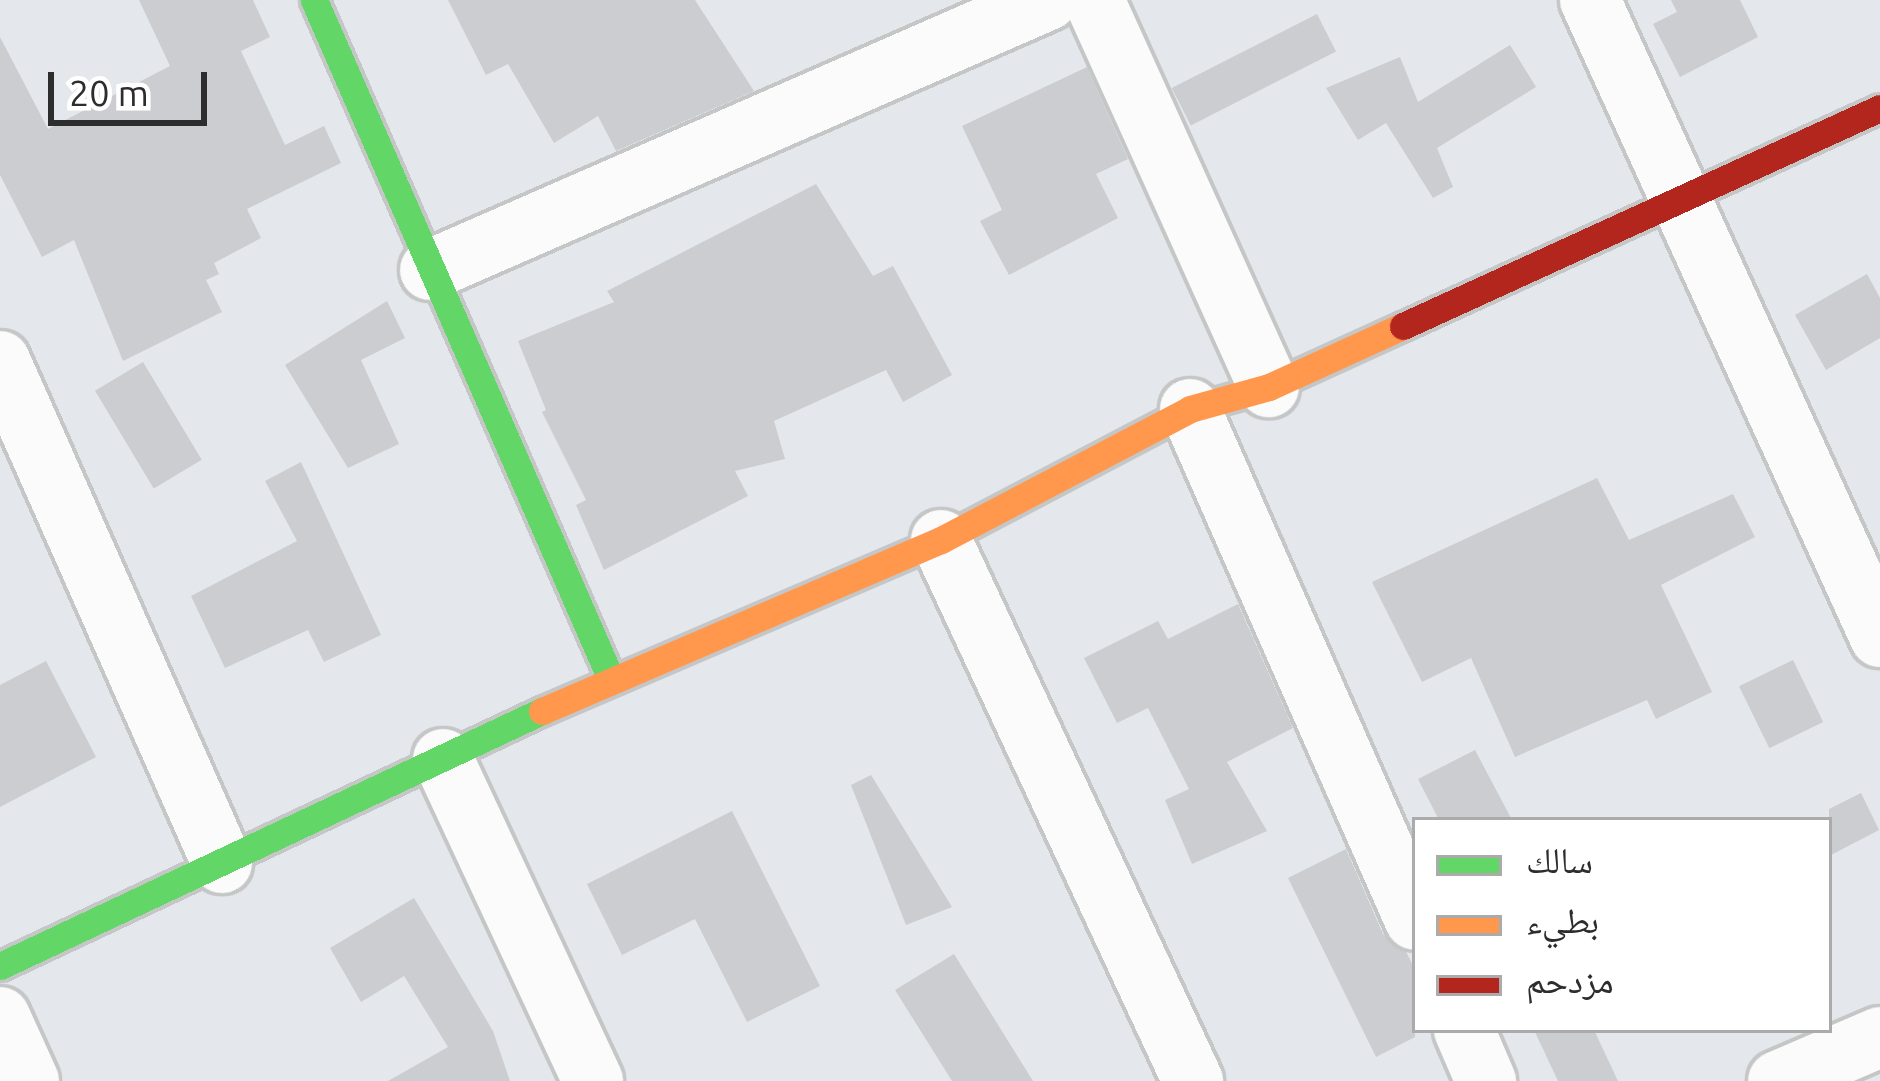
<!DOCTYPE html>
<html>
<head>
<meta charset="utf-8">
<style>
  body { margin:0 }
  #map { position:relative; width:1880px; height:1081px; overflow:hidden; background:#e4e7ec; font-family:Ubuntu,"Noto Naskh Arabic",sans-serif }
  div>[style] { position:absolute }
  .building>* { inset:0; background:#cbcdd1; transform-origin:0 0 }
  .roads { filter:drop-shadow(3px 0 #c5c6c6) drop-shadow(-3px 0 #c5c6c6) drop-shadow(0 3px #c5c6c6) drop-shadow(0 -3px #c5c6c6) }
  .street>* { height:60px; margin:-30px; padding:0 30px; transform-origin:30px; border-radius:30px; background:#fbfbfc }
  .fast>* { height:27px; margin:-13.5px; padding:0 13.5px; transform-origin:13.5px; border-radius:13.5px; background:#63d668 }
  .slow>* { height:27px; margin:-13.5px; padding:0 13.5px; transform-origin:13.5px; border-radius:13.5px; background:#ff974d }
  .jam>* { height:27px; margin:-13.5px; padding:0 13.5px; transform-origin:13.5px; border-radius:13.5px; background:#b3261e }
  span { translate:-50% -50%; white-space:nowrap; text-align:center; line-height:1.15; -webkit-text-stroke:10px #fff; paint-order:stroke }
  .legend { position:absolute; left:1412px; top:817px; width:420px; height:216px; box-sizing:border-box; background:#fff; border:3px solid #ababab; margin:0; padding:15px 21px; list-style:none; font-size:36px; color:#2d2d2d }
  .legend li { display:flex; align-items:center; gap:24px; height:60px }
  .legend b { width:60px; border:3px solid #ababab }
  .scale { position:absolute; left:48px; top:72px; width:159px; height:54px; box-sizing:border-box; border:6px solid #2d2d2d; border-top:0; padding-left:15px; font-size:36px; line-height:42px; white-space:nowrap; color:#2d2d2d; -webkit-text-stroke:9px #fff; paint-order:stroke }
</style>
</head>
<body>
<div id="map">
  <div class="building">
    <i style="clip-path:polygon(139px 0,253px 0,270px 37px,241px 51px,285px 145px,324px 126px,341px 163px,247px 209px,261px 238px,214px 263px,219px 274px,206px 280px,222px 312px,123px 361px,74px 240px,42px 257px,0 175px,0 37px,48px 129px,170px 66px)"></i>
    <i style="clip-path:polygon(448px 0,695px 0,754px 91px,616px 151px,598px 116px,554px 143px,508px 64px,486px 75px)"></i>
    <i style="clip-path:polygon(1671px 0,1740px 0,1758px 37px,1680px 77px,1653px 24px,1677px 12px)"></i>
    <i style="left:1317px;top:14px;width:42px;height:163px;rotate:63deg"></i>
    <i style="clip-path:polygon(1510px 45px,1536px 87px,1437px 148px,1453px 187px,1433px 198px,1386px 123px,1358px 140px,1326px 88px,1400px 57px,1418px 102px)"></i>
    <i style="clip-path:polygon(1087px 67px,1128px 159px,1096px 174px,1118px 218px,1009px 275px,980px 221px,1002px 210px,962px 126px)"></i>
    <i style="clip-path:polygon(816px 184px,873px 276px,893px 266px,952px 375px,903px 402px,886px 370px,774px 421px,785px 459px,735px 471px,748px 496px,604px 570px,576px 505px,586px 500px,542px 412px,546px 410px,518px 341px,614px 302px,607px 291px)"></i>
    <i style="clip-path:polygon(1867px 274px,1880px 298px,1880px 338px,1826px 370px,1795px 315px)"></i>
    <i style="clip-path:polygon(387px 301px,405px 338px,361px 360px,399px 444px,348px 468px,285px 365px)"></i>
    <i style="left:143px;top:362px;width:114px;height:56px;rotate:59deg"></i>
    <i style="clip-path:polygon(301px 462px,381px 635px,324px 662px,308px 630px,225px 668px,191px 596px,297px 541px,265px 481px)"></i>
    <i style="clip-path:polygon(1597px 478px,1629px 540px,1733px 494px,1755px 537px,1661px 585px,1712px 692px,1656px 719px,1647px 700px,1515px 757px,1471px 658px,1422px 682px,1372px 582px)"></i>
    <i style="clip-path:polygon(1238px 604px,1293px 728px,1227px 762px,1267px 831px,1192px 864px,1165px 800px,1189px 789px,1148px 708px,1117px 723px,1084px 658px,1158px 621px,1168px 639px)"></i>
    <i style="left:1793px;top:660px;width:69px;height:60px;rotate:64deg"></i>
    <i style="clip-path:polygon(46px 661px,96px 757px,0 807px,0 685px)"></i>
    <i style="clip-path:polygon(1475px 750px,1512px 820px,1439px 820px,1418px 779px)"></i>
    <i style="clip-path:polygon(871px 775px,952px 907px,906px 925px,851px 785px)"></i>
    <i style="clip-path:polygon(1861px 793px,1879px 830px,1829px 856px,1829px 809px)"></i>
    <i style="clip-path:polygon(732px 811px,820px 986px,747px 1022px,695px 919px,622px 955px,587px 884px)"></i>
    <i style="clip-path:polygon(1346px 849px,1383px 934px,1406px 952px,1415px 969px,1415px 1037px,1376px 1057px,1288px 878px)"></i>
    <i style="clip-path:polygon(414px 898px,493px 1031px,510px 1081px,388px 1081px,448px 1047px,404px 976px,361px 1002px,330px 948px)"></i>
    <i style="clip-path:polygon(954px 954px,1033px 1081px,952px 1081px,895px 990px)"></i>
    <i style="clip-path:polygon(1534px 1030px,1594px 1030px,1618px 1081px,1558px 1081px)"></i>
  </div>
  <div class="roads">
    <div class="street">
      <i style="left:1094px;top:0;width:425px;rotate:65.7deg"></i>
      <i style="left:1590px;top:0;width:700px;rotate:65.52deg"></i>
      <i style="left:430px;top:270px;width:674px;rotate:-23.6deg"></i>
      <i style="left:0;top:361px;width:549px;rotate:66.14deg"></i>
      <i style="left:1190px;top:409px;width:558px;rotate:66.24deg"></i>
      <i style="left:941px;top:540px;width:597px;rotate:65.02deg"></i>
      <i style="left:443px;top:759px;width:355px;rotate:65deg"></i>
      <i style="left:0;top:1017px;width:70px;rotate:65.6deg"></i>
      <i style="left:1464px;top:1030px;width:56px;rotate:66.7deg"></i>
      <i style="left:1778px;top:1081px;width:111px;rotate:-23.3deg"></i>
    </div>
    <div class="fast">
      <i style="left:314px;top:0;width:741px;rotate:66.38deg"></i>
      <i style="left:0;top:966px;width:599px;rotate:-25.2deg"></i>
    </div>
    <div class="slow">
      <i style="left:542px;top:711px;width:434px;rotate:-23.2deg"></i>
      <i style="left:941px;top:540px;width:281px;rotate:-27.7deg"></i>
      <i style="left:1190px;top:409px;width:82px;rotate:-15.6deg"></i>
      <i style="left:1269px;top:387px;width:147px;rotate:-24.5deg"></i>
    </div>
    <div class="jam">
      <i style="left:1403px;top:326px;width:524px;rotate:-24.56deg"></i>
    </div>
  </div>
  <ul class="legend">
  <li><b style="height:15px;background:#63d668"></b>سالك</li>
  <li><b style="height:15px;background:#ff974d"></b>بطيء</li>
  <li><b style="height:15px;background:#b3261e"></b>مزدحم</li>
  </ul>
  <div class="scale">20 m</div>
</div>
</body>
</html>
